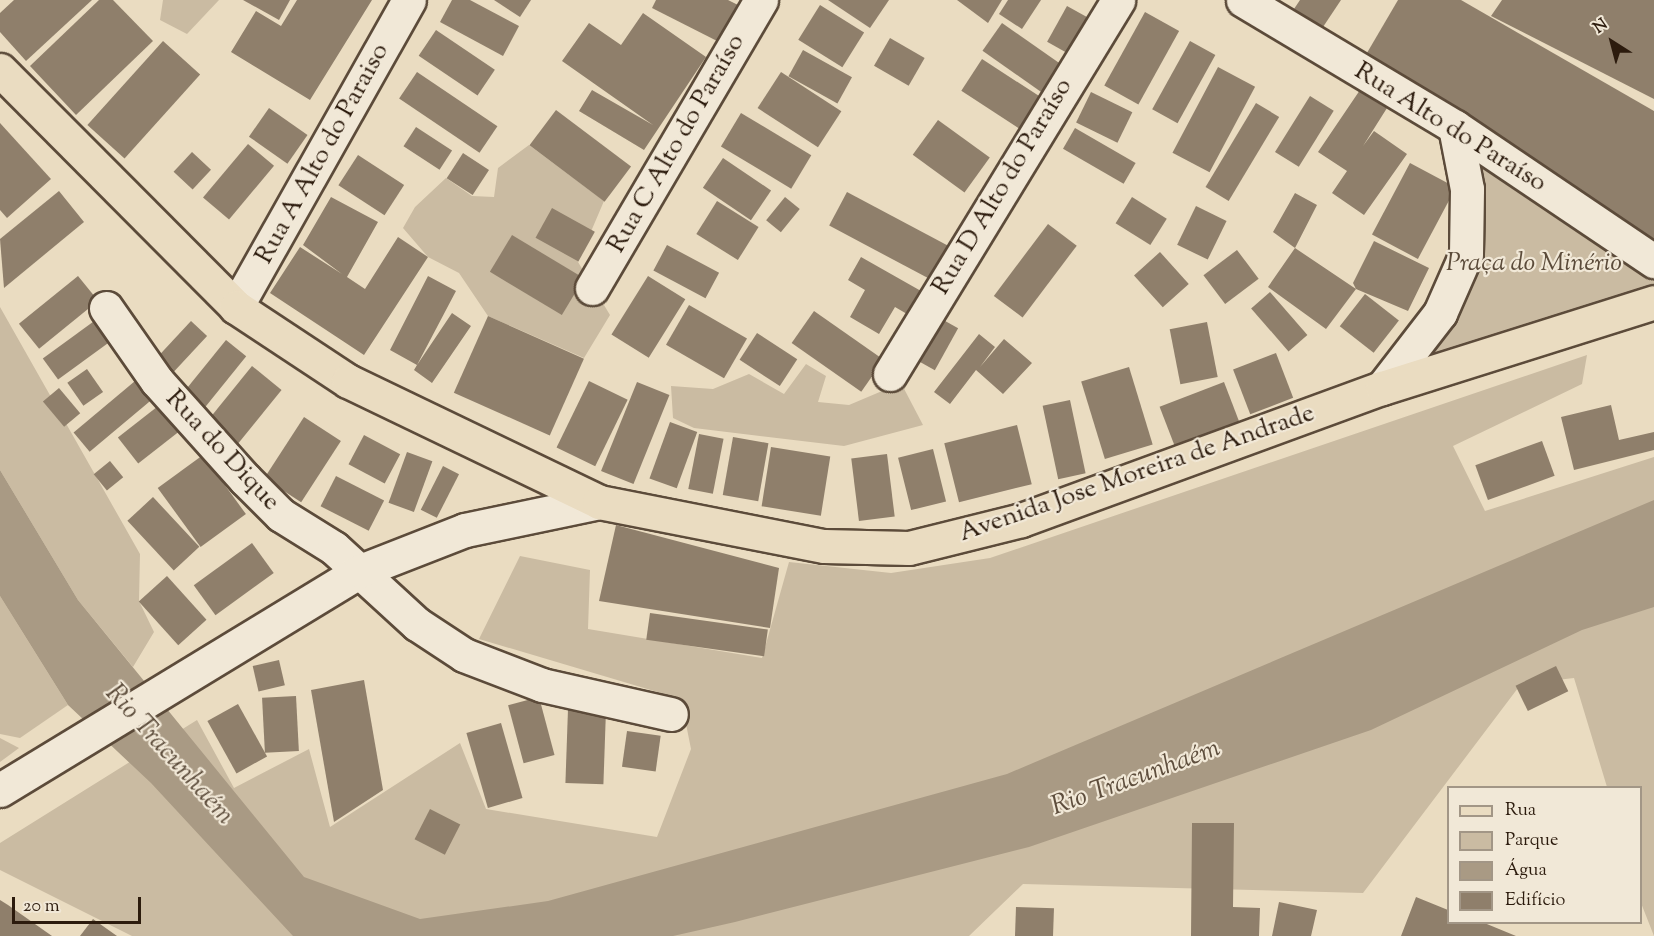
<!DOCTYPE html>
<html>
<head>
<meta charset="utf-8">
<style>
  body { margin:0 }
  #map { position:relative; width:1654px; height:936px; overflow:hidden; background:#eadcc1; font-family:"Sorts Mill Goudy",serif }
  div>[style] { position:absolute }
  .green>* { inset:0; background:#cabba2 }
  .water>* { inset:0; background:#a99a84 }
  .building>* { inset:0; background:#8f7f6b; transform-origin:0 0 }
  .roads { filter:drop-shadow(2px 0 #5c4b3a) drop-shadow(-2px 0 #5c4b3a) drop-shadow(0 2px #5c4b3a) drop-shadow(0 -2px #5c4b3a) }
  .minor>* { height:33px; margin:-16.5px; padding:0 16.5px; transform-origin:16.5px; border-radius:16.5px; background:#f1e8d7 }
  .major>* { height:33px; margin:-16.5px; padding:0 16.5px; transform-origin:16.5px; border-radius:16.5px; background:#eadcc1 }
  span { translate:-50% -50%; white-space:nowrap; text-align:center; line-height:1.15; -webkit-text-stroke:4.5px #f1e8d7; paint-order:stroke }
  .street-label { font-size:26px; color:#2c1b0d }
  .park-label { font-size:26px; color:#5b4b3a; font-style:italic }
  .water-label { font-size:27px; color:#5e4e3d; font-style:italic }
  .legend { position:absolute; left:1447px; top:786px; width:195px; height:138px; box-sizing:border-box; background:#f1e8d7; border:2px solid #a29686; margin:0; padding:8px 10px; list-style:none; font-size:18px; color:#2c1b0d }
  .legend li { display:flex; align-items:center; gap:12px; height:30px }
  .legend b { width:30px; border:2px solid #a29686 }
  .north { position:absolute; left:1582px; top:12px; width:60px; height:60px; -webkit-text-stroke:4px #f1e8d7; paint-order:stroke; rotate:324deg; font-size:16px; font-weight:700; line-height:24px; text-align:center; color:#2c1b0d }
  .north::after { content:''; display:block; margin:auto; width:21px; height:27px; background:#2c1b0d; clip-path:polygon(50% 0,100% 100%,50% 72%,0 100%) }
  .scale { position:absolute; left:12px; top:897px; width:129px; height:27px; box-sizing:border-box; border:3px solid #2c1b0d; border-top:0; padding-left:8px; font-size:18px; line-height:21px; white-space:nowrap; color:#2c1b0d; -webkit-text-stroke:4px #f1e8d7; paint-order:stroke }
</style>
</head>
<body>
<div id="map">
  <div class="green">
    <i style="clip-path:polygon(163px 0,219px 0,187px 34px,160px 20px)"></i>
    <i style="clip-path:polygon(1464px 138px,1654px 270px,1654px 291px,1404px 372px,1464px 284px)"></i>
    <i style="clip-path:polygon(529px 145px,604px 201px,578px 262px,610px 315px,584px 358px,488px 316px,459px 273px,428px 257px,403px 228px,415px 207px,446px 178px,472px 196px,494px 197px,498px 168px)"></i>
    <i style="clip-path:polygon(0 307px,140px 554px,139px 601px,154px 632px,133px 667px,78px 600px,0 470px)"></i>
    <i style="clip-path:polygon(1587px 355px,1582px 384px,1453px 446px,1485px 511px,1654px 457px,1654px 936px,1641px 903px,1640px 788px,1607px 787px,1574px 678px,1521px 684px,1363px 893px,1023px 884px,969px 936px,132px 936px,0 870px,0 843px,197px 720px,234px 788px,309px 749px,330px 827px,460px 743px,486px 809px,657px 837px,691px 749px,681px 699px,479px 639px,520px 556px,590px 570px,588px 629px,762px 658px,789px 562px,891px 573px,990px 558px)"></i>
    <i style="clip-path:polygon(806px 364px,826px 376px,818px 402px,849px 405px,901px 383px,923px 425px,844px 446px,694px 428px,673px 418px,671px 386px,713px 389px,749px 374px,784px 394px)"></i>
    <i style="clip-path:polygon(0 596px,68px 705px,20px 738px,0 734px)"></i>
    <i style="clip-path:polygon(0 738px,19px 748px,0 762px)"></i>
  </div>
  <div class="water">
    <i style="clip-path:polygon(0 470px,78px 600px,304px 877px,420px 919px,548px 901px,1007px 774px,1654px 500px,1654px 607px,1582px 630px,1371px 730px,1029px 847px,735px 922px,673px 936px,293px 936px,151px 783px,68px 705px,0 596px)"></i>
  </div>
  <div class="building">
    <i style="clip-path:polygon(14px 0,92px 0,26px 61px,0 32px,0 13px)"></i>
    <i style="clip-path:polygon(99px 0,113px 0,153px 41px,76px 115px,30px 66px)"></i>
    <i style="clip-path:polygon(243px 0,290px 0,279px 20px)"></i>
    <i style="clip-path:polygon(297px 0,372px 0,310px 100px,231px 52px,256px 11px,281px 26px)"></i>
    <i style="clip-path:polygon(452px 0,470px 0,519px 26px,503px 56px,440px 22px)"></i>
    <i style="clip-path:polygon(494px 0,531px 0,520px 17px)"></i>
    <i style="clip-path:polygon(656px 0,728px 0,742px 7px,723px 44px,652px 8px)"></i>
    <i style="clip-path:polygon(828px 0,889px 0,870px 28px)"></i>
    <i style="clip-path:polygon(957px 0,1002px 0,988px 23px)"></i>
    <i style="clip-path:polygon(1008px 0,1041px 0,1022px 29px,999px 14px)"></i>
    <i style="clip-path:polygon(1300px 0,1341px 0,1323px 27px,1294px 9px)"></i>
    <i style="clip-path:polygon(1398px 0,1461px 0,1654px 111px,1654px 239px,1364px 58px)"></i>
    <i style="clip-path:polygon(1502px 0,1654px 0,1654px 99px,1491px 16px)"></i>
    <i style="left:820px;top:5px;width:52px;height:41px;rotate:32deg"></i>
    <i style="left:1067px;top:6px;width:31px;height:41px;rotate:29deg"></i>
    <i style="left:1145px;top:12px;width:39px;height:84px;rotate:29deg"></i>
    <i style="clip-path:polygon(643px 13px,706px 57px,644px 150px,579px 111px,592px 90px,653px 125px,562px 61px,589px 23px,621px 45px)"></i>
    <i style="left:1002px;top:23px;width:79px;height:34px;rotate:35deg"></i>
    <i style="left:436px;top:30px;width:71px;height:31px;rotate:34deg"></i>
    <i style="left:890px;top:38px;width:40px;height:32px;rotate:30deg"></i>
    <i style="left:163px;top:41px;width:50px;height:113px;rotate:42deg"></i>
    <i style="left:1190px;top:41px;width:29px;height:78px;rotate:29deg"></i>
    <i style="left:803px;top:50px;width:56px;height:30px;rotate:29deg"></i>
    <i style="left:982px;top:59px;width:75px;height:38px;rotate:33deg"></i>
    <i style="left:1218px;top:67px;width:42px;height:97px;rotate:28deg"></i>
    <i style="left:417px;top:72px;width:97px;height:32px;rotate:34deg"></i>
    <i style="left:781px;top:72px;width:72px;height:43px;rotate:33deg"></i>
    <i style="clip-path:polygon(1360px 90px,1387px 108px,1363px 146px,1374px 131px,1407px 154px,1364px 215px,1332px 193px,1347px 171px,1318px 152px)"></i>
    <i style="left:1091px;top:92px;width:46px;height:34px;rotate:26deg"></i>
    <i style="left:1310px;top:96px;width:28px;height:66px;rotate:32deg"></i>
    <i style="left:1256px;top:103px;width:27px;height:98px;rotate:31deg"></i>
    <i style="left:269px;top:108px;width:47px;height:35px;rotate:35deg"></i>
    <i style="left:556px;top:110px;width:94px;height:44px;rotate:37deg"></i>
    <i style="left:741px;top:113px;width:82px;height:39px;rotate:31deg"></i>
    <i style="left:938px;top:120px;width:64px;height:43px;rotate:36deg"></i>
    <i style="clip-path:polygon(0 123px,51px 179px,7px 218px,0 210px)"></i>
    <i style="left:416px;top:127px;width:43px;height:23px;rotate:33deg"></i>
    <i style="left:1075px;top:128px;width:70px;height:24px;rotate:30deg"></i>
    <i style="left:248px;top:144px;width:34px;height:70px;rotate:40deg"></i>
    <i style="left:192px;top:152px;width:26px;height:27px;rotate:43deg"></i>
    <i style="left:463px;top:153px;width:31px;height:30px;rotate:33deg"></i>
    <i style="left:358px;top:155px;width:55px;height:36px;rotate:33deg"></i>
    <i style="left:723px;top:158px;width:58px;height:36px;rotate:34deg"></i>
    <i style="left:1410px;top:163px;width:52px;height:81px;rotate:28deg"></i>
    <i style="clip-path:polygon(59px 191px,84px 222px,4px 288px,0 239px)"></i>
    <i style="left:847px;top:192px;width:122px;height:38px;rotate:28deg"></i>
    <i style="clip-path:polygon(1295px 193px,1317px 205px,1295px 248px,1356px 289px,1353px 283px,1374px 241px,1429px 268px,1408px 311px,1356px 289px,1326px 329px,1268px 287px,1295px 248px,1273px 232px)"></i>
    <i style="clip-path:polygon(331px 197px,378px 222px,347px 277px,365px 289px,398px 237px,428px 257px,364px 355px,270px 293px,300px 247px,342px 274px,303px 245px)"></i>
    <i style="left:785px;top:197px;width:19px;height:30px;rotate:39deg"></i>
    <i style="left:1132px;top:197px;width:41px;height:31px;rotate:32deg"></i>
    <i style="left:717px;top:201px;width:49px;height:39px;rotate:32deg"></i>
    <i style="left:1196px;top:206px;width:34px;height:43px;rotate:26deg"></i>
    <i style="left:552px;top:208px;width:49px;height:34px;rotate:29deg"></i>
    <i style="left:1048px;top:224px;width:36px;height:90px;rotate:37deg"></i>
    <i style="left:512px;top:235px;width:84px;height:43px;rotate:31deg"></i>
    <i style="left:667px;top:245px;width:59px;height:29px;rotate:28deg"></i>
    <i style="left:1237px;top:250px;width:36px;height:42px;rotate:53deg"></i>
    <i style="left:1160px;top:252px;width:43px;height:35px;rotate:48deg"></i>
    <i style="clip-path:polygon(861px 257px,921px 291px,907px 314px,895px 307px,879px 334px,850px 317px,865px 290px,848px 280px)"></i>
    <i style="left:78px;top:276px;width:32px;height:76px;rotate:51deg"></i>
    <i style="clip-path:polygon(428px 276px,456px 291px,417px 365px,452px 313px,471px 326px,432px 383px,414px 370px,417px 365px,390px 350px)"></i>
    <i style="left:648px;top:276px;width:44px;height:69px;rotate:32deg"></i>
    <i style="left:1270px;top:292px;width:57px;height:25px;rotate:49deg"></i>
    <i style="left:1365px;top:294px;width:43px;height:41px;rotate:38deg"></i>
    <i style="left:689px;top:305px;width:67px;height:46px;rotate:30deg"></i>
    <i style="left:814px;top:311px;width:85px;height:39px;rotate:35deg"></i>
    <i style="left:488px;top:316px;width:105px;height:84px;rotate:24deg"></i>
    <i style="left:938px;top:317px;width:23px;height:48px;rotate:29deg"></i>
    <i style="left:97px;top:319px;width:26px;height:67px;rotate:54deg"></i>
    <i style="left:191px;top:321px;width:22px;height:60px;rotate:43deg"></i>
    <i style="left:1207px;top:322px;width:56px;height:38px;rotate:79deg"></i>
    <i style="left:757px;top:333px;width:48px;height:32px;rotate:33deg"></i>
    <i style="clip-path:polygon(979px 334px,995px 347px,980px 367px,1004px 339px,1032px 363px,1003px 394px,976px 370px,950px 404px,934px 392px)"></i>
    <i style="left:226px;top:340px;width:26px;height:75px;rotate:39deg"></i>
    <i style="left:1276px;top:353px;width:48px;height:46px;rotate:69deg"></i>
    <i style="left:252px;top:366px;width:38px;height:75px;rotate:39deg"></i>
    <i style="left:1129px;top:367px;width:81px;height:50px;rotate:73deg"></i>
    <i style="left:87px;top:369px;width:28px;height:24px;rotate:55deg"></i>
    <i style="left:141px;top:376px;width:25px;height:88px;rotate:50deg"></i>
    <i style="left:589px;top:381px;width:43px;height:74px;rotate:26deg"></i>
    <i style="left:637px;top:382px;width:35px;height:96px;rotate:22deg"></i>
    <i style="left:1224px;top:382px;width:43px;height:69px;rotate:69deg"></i>
    <i style="left:59px;top:388px;width:33px;height:21px;rotate:50deg"></i>
    <i style="left:1070px;top:400px;width:75px;height:28px;rotate:78deg"></i>
    <i style="left:162px;top:403px;width:33px;height:56px;rotate:52deg"></i>
    <i style="clip-path:polygon(1611px 405px,1619px 440px,1654px 432px,1654px 450px,1574px 470px,1561px 417px)"></i>
    <i style="left:304px;top:417px;width:44px;height:73px;rotate:33deg"></i>
    <i style="left:670px;top:422px;width:29px;height:60px;rotate:20deg"></i>
    <i style="left:1017px;top:425px;width:61px;height:75px;rotate:76deg"></i>
    <i style="left:699px;top:434px;width:25px;height:56px;rotate:11deg"></i>
    <i style="left:364px;top:435px;width:41px;height:33px;rotate:28deg"></i>
    <i style="left:733px;top:437px;width:36px;height:59px;rotate:10deg"></i>
    <i style="left:1542px;top:441px;width:37px;height:71px;rotate:70deg"></i>
    <i style="left:771px;top:447px;width:60px;height:60px;rotate:9deg"></i>
    <i style="left:933px;top:449px;width:54px;height:36px;rotate:76deg"></i>
    <i style="left:407px;top:452px;width:27px;height:54px;rotate:20deg"></i>
    <i style="left:887px;top:454px;width:63px;height:36px;rotate:83deg"></i>
    <i style="left:203px;top:455px;width:73px;height:56px;rotate:54deg"></i>
    <i style="left:110px;top:461px;width:21px;height:21px;rotate:51deg"></i>
    <i style="left:443px;top:466px;width:18px;height:49px;rotate:27deg"></i>
    <i style="left:336px;top:476px;width:54px;height:34px;rotate:27deg"></i>
    <i style="left:153px;top:497px;width:68px;height:35px;rotate:47deg"></i>
    <i style="clip-path:polygon(616px 525px,779px 568px,770px 628px,599px 601px)"></i>
    <i style="left:252px;top:543px;width:37px;height:72px;rotate:54deg"></i>
    <i style="left:167px;top:576px;width:59px;height:38px;rotate:48deg"></i>
    <i style="left:650px;top:613px;width:119px;height:27px;rotate:8deg"></i>
    <i style="left:279px;top:660px;width:26px;height:27px;rotate:77deg"></i>
    <i style="left:1556px;top:666px;width:28px;height:45px;rotate:64deg"></i>
    <i style="clip-path:polygon(364px 680px,383px 790px,334px 822px,311px 690px)"></i>
    <i style="left:296px;top:696px;width:55px;height:34px;rotate:87deg"></i>
    <i style="left:539px;top:697px;width:60px;height:32px;rotate:75deg"></i>
    <i style="left:238px;top:704px;width:60px;height:35px;rotate:61deg"></i>
    <i style="left:568px;top:709px;width:38px;height:74px;rotate:2deg"></i>
    <i style="left:501px;top:723px;width:78px;height:36px;rotate:74deg"></i>
    <i style="left:627px;top:731px;width:34px;height:36px;rotate:8deg"></i>
    <i style="left:430px;top:809px;width:34px;height:34px;rotate:27deg"></i>
    <i style="clip-path:polygon(1192px 823px,1234px 823px,1233px 907px,1260px 908px,1259px 936px,1191px 936px)"></i>
    <i style="clip-path:polygon(1416px 897px,1448px 910px,1448px 922px,1482px 922px,1516px 936px,1401px 936px)"></i>
    <i style="clip-path:polygon(0 900px,8px 905px,52px 936px,0 936px)"></i>
    <i style="clip-path:polygon(1279px 902px,1317px 910px,1311px 936px,1272px 936px)"></i>
    <i style="left:1016px;top:907px;width:38px;height:29px;rotate:2deg"></i>
    <i style="clip-path:polygon(93px 919px,117px 936px,80px 936px)"></i>
  </div>
  <div class="roads">
    <div class="minor">
      <i style="left:1243px;top:0;width:247px;rotate:30.9deg"></i>
      <i style="left:1455px;top:127px;width:240px;rotate:34deg"></i>
      <i style="left:592px;top:288px;width:334px;rotate:-59.6deg"></i>
      <i style="left:236px;top:307px;width:352px;rotate:-60.6deg"></i>
      <i style="left:106px;top:308px;width:89px;rotate:55.1deg"></i>
      <i style="left:157px;top:381px;width:132px;rotate:48.1deg"></i>
      <i style="left:245px;top:479px;width:51px;rotate:45deg"></i>
      <i style="left:281px;top:515px;width:62px;rotate:31.9deg"></i>
      <i style="left:334px;top:548px;width:113px;rotate:42.5deg"></i>
      <i style="left:417px;top:624px;width:56px;rotate:33.4deg"></i>
      <i style="left:464px;top:655px;width:84px;rotate:21deg"></i>
      <i style="left:542px;top:685px;width:132px;rotate:12.7deg"></i>
      <i style="left:890px;top:374px;width:438px;rotate:-58.6deg"></i>
      <i style="left:1382px;top:388px;width:95px;rotate:-52.3deg"></i>
      <i style="left:1440px;top:313px;width:64px;rotate:-66.2deg"></i>
      <i style="left:1466px;top:254px;width:65px;rotate:-89.1deg"></i>
      <i style="left:1467px;top:189px;width:63px;rotate:-101deg"></i>
      <i style="left:0;top:790px;width:421px;rotate:-31.3deg"></i>
      <i style="left:360px;top:571px;width:113px;rotate:-21.3deg"></i>
      <i style="left:465px;top:530px;width:137px;rotate:-11.8deg"></i>
    </div>
    <div class="major">
      <i style="left:0;top:70px;width:334px;rotate:45.1deg"></i>
      <i style="left:236px;top:307px;width:134px;rotate:33.5deg"></i>
      <i style="left:348px;top:381px;width:279px;rotate:25.7deg"></i>
      <i style="left:599px;top:502px;width:229px;rotate:11.1deg"></i>
      <i style="left:824px;top:546px;width:85px;rotate:1.3deg"></i>
      <i style="left:909px;top:548px;width:115px;rotate:-14deg"></i>
      <i style="left:1021px;top:520px;width:384px;rotate:-20.1deg"></i>
      <i style="left:1382px;top:388px;width:285px;rotate:-17.5deg"></i>
    </div>
  </div>
  <div class="street-label">
    <span style="left:1450px;top:128px;rotate:32deg">Rua Alto do Paraíso</span>
    <span style="left:677px;top:144px;rotate:-60deg">Rua C Alto do Paraíso</span>
    <span style="left:323px;top:154px;rotate:-61deg">Rua A Alto do Paraiso</span>
    <span style="left:1003px;top:187px;rotate:-59deg">Rua D Alto do Paraíso</span>
    <span style="left:222px;top:451px;rotate:47deg">Rua do Dique</span>
    <span style="left:1137px;top:474px;rotate:-19deg">Avenida Jose Moreira de Andrade</span>
  </div>
  <div class="park-label">
    <span style="left:1534px;top:264px">Praça do Minério</span>
  </div>
  <div class="water-label">
    <span style="left:169px;top:755px;rotate:48deg">Rio Tracunhaém</span>
    <span style="left:1136px;top:778px;rotate:-20deg">Rio Tracunhaém</span>
  </div>
  <ul class="legend">
  <li><b style="height:8px;background:#eadcc1"></b>Rua</li>
  <li><b style="height:16px;background:#cabba2"></b>Parque</li>
  <li><b style="height:16px;background:#a99a84"></b>Água</li>
  <li><b style="height:16px;background:#8f7f6b"></b>Edifício</li>
  </ul>
  <div class="north">N</div>
  <div class="scale">20 m</div>
</div>
</body>
</html>
